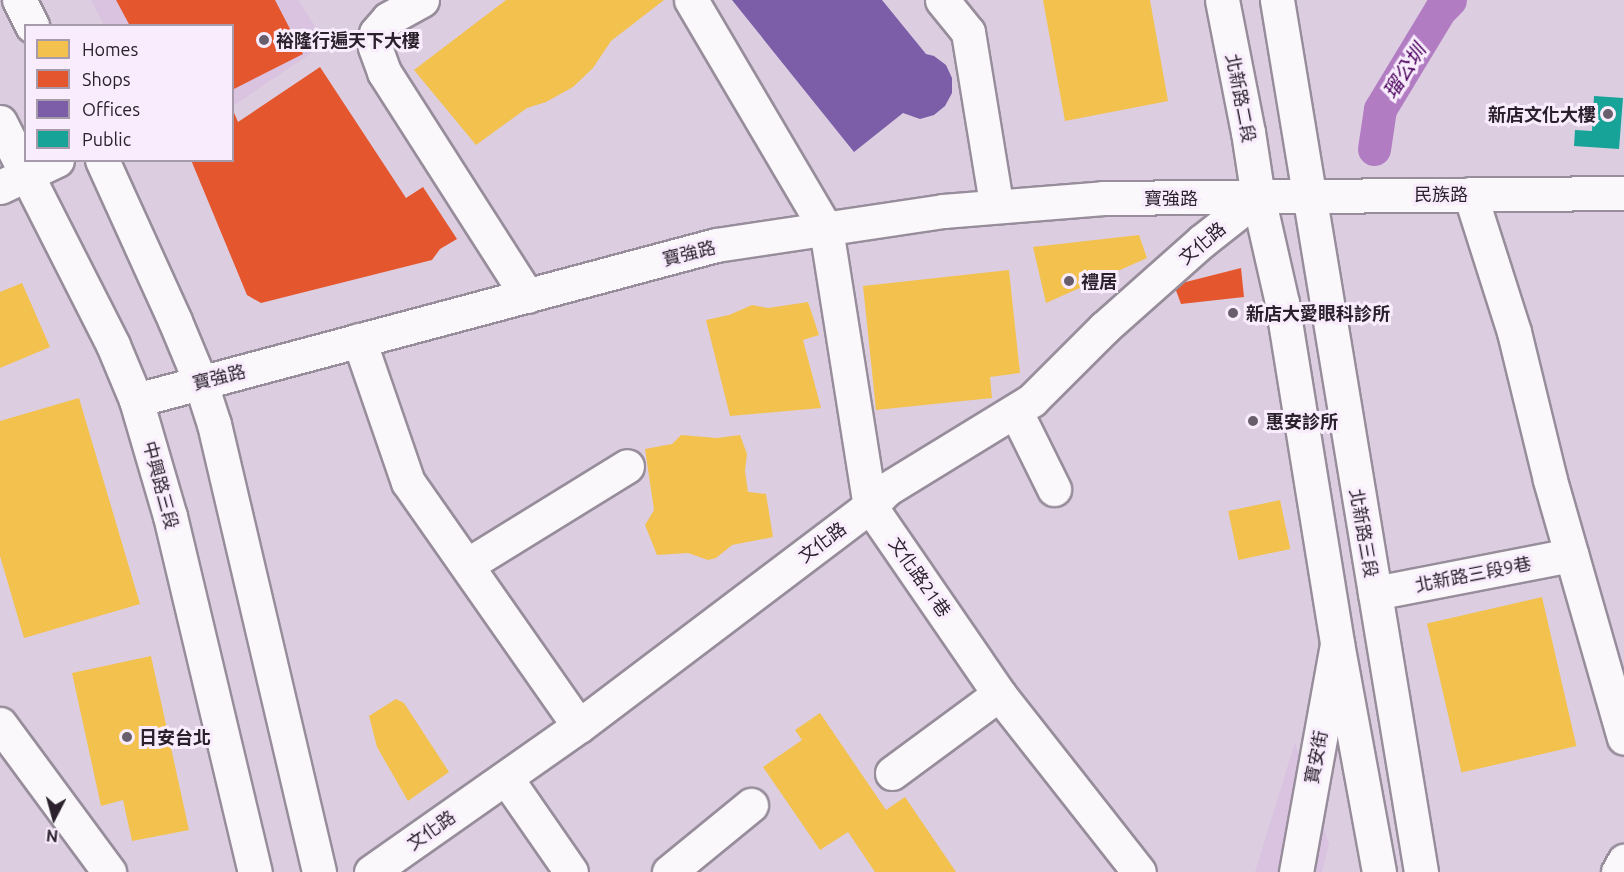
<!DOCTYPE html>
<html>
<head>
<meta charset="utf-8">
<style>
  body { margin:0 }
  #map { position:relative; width:1624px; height:872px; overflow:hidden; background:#dccee0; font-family:Ubuntu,"Noto Sans TC",sans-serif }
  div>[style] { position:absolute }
  .built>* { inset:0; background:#d9c3e0 }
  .homes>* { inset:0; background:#f2c14e; transform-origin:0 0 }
  .shops>* { inset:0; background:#e4572e }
  .offices>* { inset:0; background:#7b5ea7 }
  .public>* { inset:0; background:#17a398 }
  .canal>* { height:33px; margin:-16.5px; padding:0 16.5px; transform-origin:16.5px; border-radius:16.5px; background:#b27cc3 }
  .roads { filter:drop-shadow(2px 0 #978d9b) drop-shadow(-2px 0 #978d9b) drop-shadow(0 2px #978d9b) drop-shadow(0 -2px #978d9b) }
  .minor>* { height:33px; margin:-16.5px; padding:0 16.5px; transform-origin:16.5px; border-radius:16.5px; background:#faf8fa }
  .major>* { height:33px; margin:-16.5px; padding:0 16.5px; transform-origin:16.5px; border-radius:16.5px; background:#faf8fa }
  .dots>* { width:16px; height:16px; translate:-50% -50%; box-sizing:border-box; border:3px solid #f9edfd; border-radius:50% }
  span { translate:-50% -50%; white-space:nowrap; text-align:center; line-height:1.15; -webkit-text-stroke:6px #f9edfd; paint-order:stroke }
  .poi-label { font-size:18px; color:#2a212d; font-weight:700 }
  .left { translate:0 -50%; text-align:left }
  .right { translate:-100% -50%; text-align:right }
  .street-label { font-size:18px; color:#2a212d }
  .water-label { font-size:20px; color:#49005b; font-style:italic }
  .legend { position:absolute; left:24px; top:24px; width:210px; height:138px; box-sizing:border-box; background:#f9edfd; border:2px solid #a69baa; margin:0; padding:8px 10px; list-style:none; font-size:18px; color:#2a212d }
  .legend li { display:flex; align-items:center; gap:12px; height:30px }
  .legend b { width:30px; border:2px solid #a69baa }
  .north { position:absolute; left:24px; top:788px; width:60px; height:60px; -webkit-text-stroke:4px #f9edfd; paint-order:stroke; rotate:186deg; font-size:16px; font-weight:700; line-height:24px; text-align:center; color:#2a212d }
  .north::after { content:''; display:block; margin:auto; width:21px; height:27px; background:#2a212d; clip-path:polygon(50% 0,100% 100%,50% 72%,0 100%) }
</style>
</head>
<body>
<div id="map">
  <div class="built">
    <i style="clip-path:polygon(91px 0,298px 0,326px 43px,233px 106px,232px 26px,104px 25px)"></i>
    <i style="clip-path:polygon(1295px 742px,1329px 844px,1322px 872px,1255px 872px)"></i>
  </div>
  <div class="homes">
    <i style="clip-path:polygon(506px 0,664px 0,611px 41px,593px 68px,573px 87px,546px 102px,527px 108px,476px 145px,414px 70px)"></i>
    <i style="clip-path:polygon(1043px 0,1150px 0,1168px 101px,1065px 121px)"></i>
    <i style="clip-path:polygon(1139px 235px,1147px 258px,1046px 303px,1033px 247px)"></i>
    <i style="clip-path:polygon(1009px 270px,1020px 373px,990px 377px,992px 398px,876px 410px,863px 286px)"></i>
    <i style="clip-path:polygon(22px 283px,50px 347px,0 368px,0 292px)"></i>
    <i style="clip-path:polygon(808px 302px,819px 335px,803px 340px,821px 408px,730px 416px,706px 320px,729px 315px,752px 305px,768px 308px)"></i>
    <i style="clip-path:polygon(79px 398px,140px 604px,24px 638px,0 556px,0 421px)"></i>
    <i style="clip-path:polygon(681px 435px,717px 438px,740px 435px,747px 454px,745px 471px,748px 492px,766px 494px,773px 537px,732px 545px,716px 558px,708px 560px,688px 553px,657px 555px,645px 525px,654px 510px,645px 449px,672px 444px)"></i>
    <i style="left:1280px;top:500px;width:50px;height:53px;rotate:78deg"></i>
    <i style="left:1542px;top:597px;width:153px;height:118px;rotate:77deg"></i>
    <i style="clip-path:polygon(151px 656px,189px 830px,132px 841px,123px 800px,101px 806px,72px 673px)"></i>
    <i style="clip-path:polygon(396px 699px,404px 703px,449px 772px,408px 801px,377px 747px,369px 716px)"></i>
    <i style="clip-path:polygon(820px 713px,886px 810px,905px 797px,956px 872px,875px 872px,848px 832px,820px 850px,763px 767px,802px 740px,795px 730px)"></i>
  </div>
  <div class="shops">
    <i style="clip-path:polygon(116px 0,275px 0,303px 54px,232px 90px,232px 26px,130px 26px)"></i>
    <i style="clip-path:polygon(320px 67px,406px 198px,423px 187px,457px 239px,440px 249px,432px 260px,261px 303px,247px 295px,191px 160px,232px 160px,232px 108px,238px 122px)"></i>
    <i style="clip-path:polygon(1241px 268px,1244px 297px,1181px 304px,1174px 285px)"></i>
  </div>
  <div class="offices">
    <i style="clip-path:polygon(732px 0,882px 0,926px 54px,934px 56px,946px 65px,952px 78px,952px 93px,945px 106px,934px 115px,920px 119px,903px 113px,854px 152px)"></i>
  </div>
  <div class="public">
    <i style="clip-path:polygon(1594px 96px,1623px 98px,1619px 149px,1574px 146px,1575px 130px,1592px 131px)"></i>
  </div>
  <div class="canal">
    <i style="left:1374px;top:149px;width:40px;rotate:-81.5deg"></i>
    <i style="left:1380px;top:109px;width:116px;rotate:-58.8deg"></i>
    <i style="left:1440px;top:10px;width:14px;rotate:-45deg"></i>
  </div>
  <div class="roads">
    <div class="minor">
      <i style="left:19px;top:0;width:29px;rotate:63deg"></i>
      <i style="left:422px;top:0;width:39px;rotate:151deg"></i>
      <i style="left:388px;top:19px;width:18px;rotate:131deg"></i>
      <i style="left:376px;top:33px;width:14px;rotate:94deg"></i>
      <i style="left:375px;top:47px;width:27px;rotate:70deg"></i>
      <i style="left:384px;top:72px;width:266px;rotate:57.4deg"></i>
      <i style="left:691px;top:0;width:266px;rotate:59.5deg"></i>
      <i style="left:826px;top:229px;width:280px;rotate:81deg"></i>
      <i style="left:870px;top:506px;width:228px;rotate:55.5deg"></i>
      <i style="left:999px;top:694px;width:226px;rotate:51.8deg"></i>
      <i style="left:942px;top:0;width:41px;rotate:50.9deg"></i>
      <i style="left:968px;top:32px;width:161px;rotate:80.7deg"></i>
      <i style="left:0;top:122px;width:250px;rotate:63.1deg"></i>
      <i style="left:113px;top:345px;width:60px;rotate:67.3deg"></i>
      <i style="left:136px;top:400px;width:121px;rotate:73.7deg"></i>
      <i style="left:170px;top:516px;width:366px;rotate:76.6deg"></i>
      <i style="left:102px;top:160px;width:177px;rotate:65.6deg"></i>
      <i style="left:175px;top:321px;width:65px;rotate:67.4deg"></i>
      <i style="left:200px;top:381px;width:45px;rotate:72deg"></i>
      <i style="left:214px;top:424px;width:460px;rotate:76.8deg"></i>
      <i style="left:0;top:187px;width:63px;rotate:-25.3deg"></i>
      <i style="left:1470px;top:194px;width:145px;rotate:72.3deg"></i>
      <i style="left:1514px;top:332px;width:152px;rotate:76.3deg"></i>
      <i style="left:1550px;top:480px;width:268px;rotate:74deg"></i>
      <i style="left:359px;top:340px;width:150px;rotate:71deg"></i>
      <i style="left:408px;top:482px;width:298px;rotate:55deg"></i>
      <i style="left:136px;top:400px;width:600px;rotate:-14.96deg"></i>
      <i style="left:716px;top:245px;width:230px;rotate:-8.5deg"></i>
      <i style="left:943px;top:211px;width:161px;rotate:-4.6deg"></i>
      <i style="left:1103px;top:198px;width:521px;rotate:-0.55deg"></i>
      <i style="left:1016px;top:412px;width:86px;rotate:63.7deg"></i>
      <i style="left:467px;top:565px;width:188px;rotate:-31.7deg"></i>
      <i style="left:1375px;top:593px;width:200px;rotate:-11deg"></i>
      <i style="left:0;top:724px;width:184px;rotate:53.6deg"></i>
      <i style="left:892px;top:773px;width:133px;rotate:-36.4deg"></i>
      <i style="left:506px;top:778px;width:114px;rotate:55.3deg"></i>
      <i style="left:371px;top:872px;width:254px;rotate:-35.1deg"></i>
      <i style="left:579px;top:726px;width:365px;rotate:-37.1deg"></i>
      <i style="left:870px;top:506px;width:24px;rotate:-45deg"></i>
      <i style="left:887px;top:489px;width:170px;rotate:-31.5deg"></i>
      <i style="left:1032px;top:400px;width:102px;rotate:-45deg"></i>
      <i style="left:1104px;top:328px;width:131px;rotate:-41.6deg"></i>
      <i style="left:1202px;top:241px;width:71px;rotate:-38.2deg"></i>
      <i style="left:669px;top:872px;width:106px;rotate:-39.3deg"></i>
      <i style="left:1296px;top:872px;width:231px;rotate:-79.8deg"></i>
      <i style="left:1618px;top:872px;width:13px;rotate:-61deg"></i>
    </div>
    <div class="major">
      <i style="left:1222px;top:0;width:135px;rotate:78.9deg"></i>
      <i style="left:1248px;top:132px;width:66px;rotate:81.3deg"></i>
      <i style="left:1258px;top:197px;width:109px;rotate:77.2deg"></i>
      <i style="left:1282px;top:303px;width:344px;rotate:80.8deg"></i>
      <i style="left:1337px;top:643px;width:233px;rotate:79.6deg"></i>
      <i style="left:1277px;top:0;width:884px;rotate:80.62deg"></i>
    </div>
  </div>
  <div class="dots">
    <i style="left:264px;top:40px;background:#685e6c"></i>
    <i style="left:1608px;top:114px;background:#685e6c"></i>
    <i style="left:1069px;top:281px;background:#685e6c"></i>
    <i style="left:1233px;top:313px;background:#685e6c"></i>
    <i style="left:1253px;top:421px;background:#685e6c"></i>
    <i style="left:127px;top:737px;background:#685e6c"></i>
  </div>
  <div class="poi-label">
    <span class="left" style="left:276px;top:40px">裕隆行遍天下大樓</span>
    <span class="right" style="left:1596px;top:114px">新店文化大樓</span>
    <span class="left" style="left:1081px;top:281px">禮居</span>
    <span class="left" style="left:1246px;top:313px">新店大愛眼科診所</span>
    <span class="left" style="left:1266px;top:421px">惠安診所</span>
    <span class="left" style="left:139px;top:737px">日安台北</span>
  </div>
  <div class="street-label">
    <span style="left:1241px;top:98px;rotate:79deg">北新路二段</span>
    <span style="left:1441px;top:194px">民族路</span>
    <span style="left:1171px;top:198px">寶強路</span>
    <span style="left:1202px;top:243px;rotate:-40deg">文化路</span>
    <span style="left:689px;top:253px;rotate:-14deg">寶強路</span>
    <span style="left:219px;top:377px;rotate:-14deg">寶強路</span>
    <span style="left:161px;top:485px;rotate:75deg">中興路三段</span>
    <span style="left:1364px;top:533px;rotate:80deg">北新路三段</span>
    <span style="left:822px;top:542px;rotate:-37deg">文化路</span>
    <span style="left:1473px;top:574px;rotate:-11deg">北新路三段9巷</span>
    <span style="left:920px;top:577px;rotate:55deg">文化路21巷</span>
    <span style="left:1316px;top:757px;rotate:-79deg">寶安街</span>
    <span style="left:431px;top:830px;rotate:-35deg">文化路</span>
  </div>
  <div class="water-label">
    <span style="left:1404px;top:71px;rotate:-57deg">瑠公圳</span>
  </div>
  <ul class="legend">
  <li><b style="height:16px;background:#f2c14e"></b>Homes</li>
  <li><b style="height:16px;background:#e4572e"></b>Shops</li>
  <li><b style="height:16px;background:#7b5ea7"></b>Offices</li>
  <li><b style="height:16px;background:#17a398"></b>Public</li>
  </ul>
  <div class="north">N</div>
</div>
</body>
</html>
